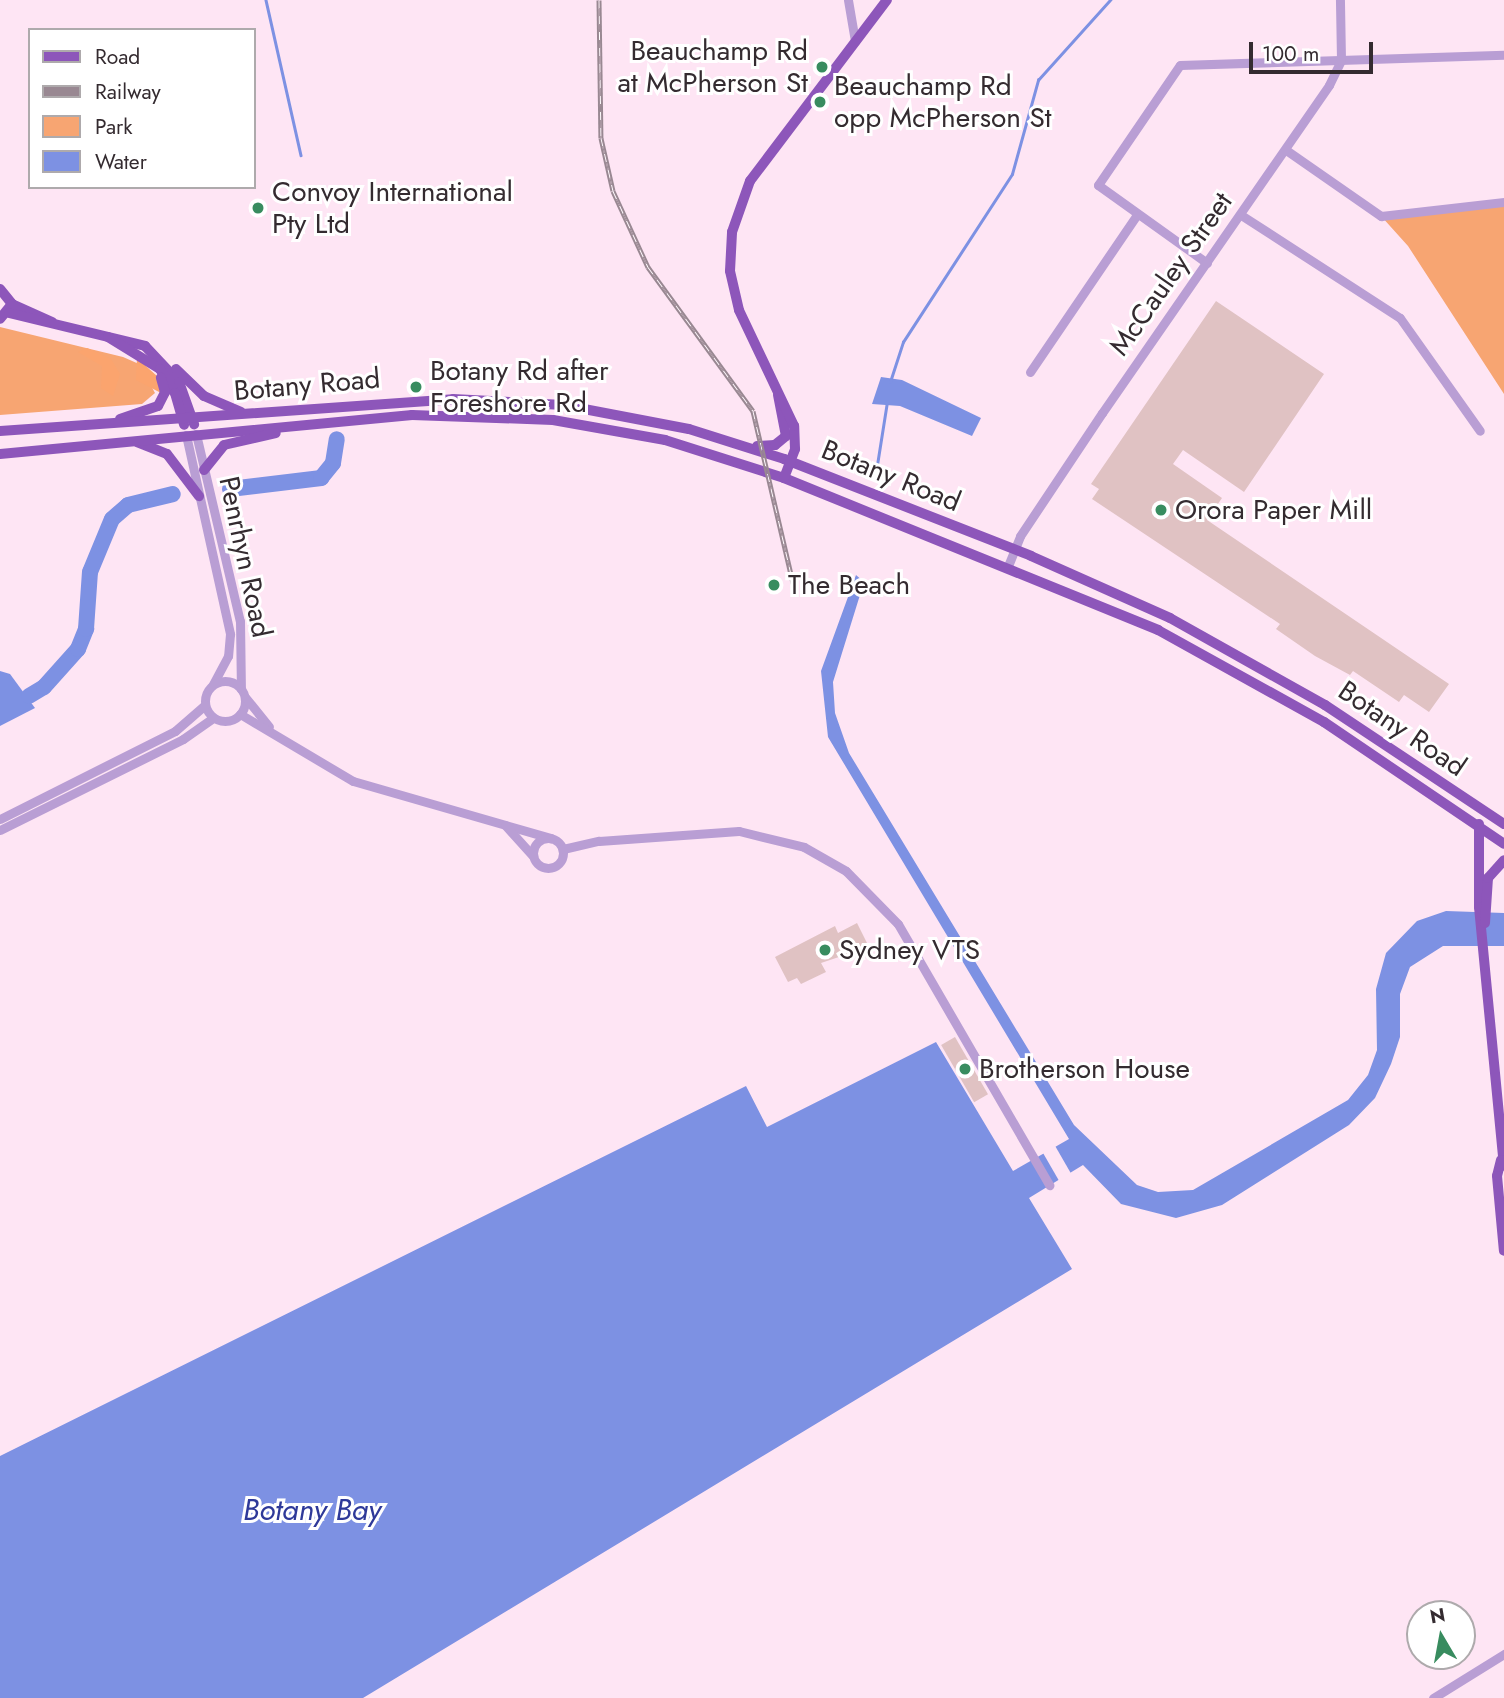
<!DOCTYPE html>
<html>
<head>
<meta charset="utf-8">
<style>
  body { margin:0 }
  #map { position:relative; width:1504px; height:1698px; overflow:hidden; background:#fee5f4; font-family:Jost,sans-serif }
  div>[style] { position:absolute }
  .green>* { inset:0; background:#f7a572 }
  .forest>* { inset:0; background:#fba46e }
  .water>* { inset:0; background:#7d91e3 }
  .pier>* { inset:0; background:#fee5f4; transform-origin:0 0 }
  .stream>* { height:2.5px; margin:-1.25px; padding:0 1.25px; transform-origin:1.25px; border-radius:1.25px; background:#7d91e3 }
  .river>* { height:16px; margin:-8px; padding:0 8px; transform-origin:8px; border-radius:8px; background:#7d91e3 }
  .building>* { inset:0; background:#e0c2c3; transform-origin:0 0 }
  .minor>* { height:9px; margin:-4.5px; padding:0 4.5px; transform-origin:4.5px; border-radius:4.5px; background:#b99ed4 }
  .minor>.ring { margin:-4.5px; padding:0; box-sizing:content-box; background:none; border:9px solid #b99ed4; border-radius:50% }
  .major>* { height:10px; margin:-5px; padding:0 5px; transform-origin:5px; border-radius:5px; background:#8d56ba }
  .rail>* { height:5px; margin-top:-2.5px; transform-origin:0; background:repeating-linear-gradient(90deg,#fff 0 8px,#998892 0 16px); box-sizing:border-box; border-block:2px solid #998892 }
  .dots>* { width:19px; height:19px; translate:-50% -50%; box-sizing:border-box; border:4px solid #fff; border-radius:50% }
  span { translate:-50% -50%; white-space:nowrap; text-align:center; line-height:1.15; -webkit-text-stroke:6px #fff; paint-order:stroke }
  .poi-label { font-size:28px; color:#342b30 }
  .right { translate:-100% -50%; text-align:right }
  .left { translate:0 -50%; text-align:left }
  .street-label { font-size:28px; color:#342b30 }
  .water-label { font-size:30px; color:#2e3999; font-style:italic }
  .legend { position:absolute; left:28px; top:28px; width:228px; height:161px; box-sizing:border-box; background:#fff; border:2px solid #aeaaac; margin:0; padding:9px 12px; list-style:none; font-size:21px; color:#342b30 }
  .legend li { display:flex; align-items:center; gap:14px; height:35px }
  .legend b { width:35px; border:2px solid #aeaaac }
  .north { position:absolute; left:1406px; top:1600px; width:70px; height:70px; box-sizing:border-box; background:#fff; border:2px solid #aeaaac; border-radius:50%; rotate:350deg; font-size:19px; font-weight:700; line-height:28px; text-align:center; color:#342b30 }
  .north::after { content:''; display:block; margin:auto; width:24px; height:32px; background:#388c5f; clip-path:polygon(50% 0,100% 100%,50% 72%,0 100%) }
  .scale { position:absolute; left:1249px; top:42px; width:124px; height:32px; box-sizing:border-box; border:4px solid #342b30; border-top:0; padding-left:9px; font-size:21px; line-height:24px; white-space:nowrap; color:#342b30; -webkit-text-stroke:5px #fff; paint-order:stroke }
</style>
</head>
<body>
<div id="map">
  <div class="green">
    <i style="clip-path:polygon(1504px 202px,1504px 394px,1408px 246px,1381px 216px)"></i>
    <i style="clip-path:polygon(0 327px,123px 357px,139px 364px,155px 393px,142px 404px,0 415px)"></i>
  </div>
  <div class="forest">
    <i style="clip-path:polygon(87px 348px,111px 359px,120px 374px,113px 396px,101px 388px,102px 366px,78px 352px)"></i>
    <i style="clip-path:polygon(137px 358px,157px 376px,161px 393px,136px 380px)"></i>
  </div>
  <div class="water">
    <i style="clip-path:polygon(881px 377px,902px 380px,981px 418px,972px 436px,900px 406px,872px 404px)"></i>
    <i style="clip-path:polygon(856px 575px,864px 582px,833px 682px,835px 713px,849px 753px,1074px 1125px,1137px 1185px,1158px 1192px,1193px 1190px,1348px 1100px,1368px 1075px,1377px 1050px,1376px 989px,1386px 953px,1417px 921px,1446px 911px,1504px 913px,1504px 946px,1443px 946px,1410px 967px,1400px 994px,1400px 1037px,1391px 1064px,1375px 1098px,1349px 1125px,1222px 1205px,1176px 1218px,1121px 1204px,1083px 1165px,1029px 1198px,1072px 1269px,363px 1698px,0 1698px,0 1456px,746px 1086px,767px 1127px,936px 1042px,1013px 1171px,1069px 1139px,828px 737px,821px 671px)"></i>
    <i style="clip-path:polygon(0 671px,10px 674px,35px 708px,0 726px)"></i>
  </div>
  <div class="pier">
    <i style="left:1054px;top:1144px;width:36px;height:14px;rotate:60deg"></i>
  </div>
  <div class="stream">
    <i style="left:266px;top:0;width:159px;rotate:77.3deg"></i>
    <i style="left:890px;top:382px;width:42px;rotate:-72deg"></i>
    <i style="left:903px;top:342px;width:200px;rotate:-57deg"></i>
    <i style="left:1012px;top:174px;width:98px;rotate:-74.5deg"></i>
    <i style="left:1038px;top:80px;width:108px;rotate:-48deg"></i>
    <i style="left:877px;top:465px;width:64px;rotate:-81deg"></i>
  </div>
  <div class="river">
    <i style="left:230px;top:489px;width:92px;rotate:-6.9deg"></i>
    <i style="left:321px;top:478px;width:19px;rotate:-51deg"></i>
    <i style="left:333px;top:463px;width:24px;rotate:-81deg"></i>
    <i style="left:29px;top:696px;width:17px;rotate:-31deg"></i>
    <i style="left:44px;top:687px;width:51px;rotate:-48.2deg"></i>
    <i style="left:78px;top:649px;width:22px;rotate:-68deg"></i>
    <i style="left:86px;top:629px;width:57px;rotate:-86deg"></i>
    <i style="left:90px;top:572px;width:57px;rotate:-67.5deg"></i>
    <i style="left:112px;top:519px;width:21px;rotate:-41deg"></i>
    <i style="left:128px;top:505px;width:46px;rotate:-13.7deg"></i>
  </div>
  <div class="building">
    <i style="clip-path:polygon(1216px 301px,1324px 374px,1244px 492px,1183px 450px,1173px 464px,1222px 498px,1207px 520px,1449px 684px,1429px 712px,1404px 695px,1399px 702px,1353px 671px,1350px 675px,1315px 656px,1276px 629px,1280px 624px,1092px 499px,1099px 489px,1091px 484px)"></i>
    <i style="clip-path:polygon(857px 923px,869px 947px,821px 963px,826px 972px,801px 984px,797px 978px,788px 982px,775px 957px,835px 926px,838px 933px)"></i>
    <i style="left:955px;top:1037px;width:66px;height:16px;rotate:60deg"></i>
  </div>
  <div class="minor">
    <i style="left:848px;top:0;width:42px;rotate:80.3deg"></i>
    <i style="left:1286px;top:150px;width:116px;rotate:34.8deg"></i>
    <i style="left:1381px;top:216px;width:124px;rotate:-6.5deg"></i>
    <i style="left:1241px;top:215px;width:189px;rotate:32.9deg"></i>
    <i style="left:1400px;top:318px;width:138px;rotate:54.7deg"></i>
    <i style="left:1207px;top:263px;width:134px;rotate:-144.4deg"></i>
    <i style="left:1098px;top:185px;width:145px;rotate:-55.7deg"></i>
    <i style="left:1180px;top:65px;width:324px;rotate:-1.8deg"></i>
    <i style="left:1030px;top:372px;width:189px;rotate:-55.8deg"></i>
    <i style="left:196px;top:434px;width:192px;rotate:76.8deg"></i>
    <i style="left:240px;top:621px;width:68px;rotate:89.2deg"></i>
    <i style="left:186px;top:435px;width:204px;rotate:77.5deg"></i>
    <i style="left:230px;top:634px;width:22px;rotate:95deg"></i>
    <i style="left:228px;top:656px;width:32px;rotate:118deg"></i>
    <i style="left:1008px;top:566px;width:32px;rotate:-68deg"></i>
    <i style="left:1020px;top:536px;width:148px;rotate:-56.3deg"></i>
    <i style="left:1102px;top:413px;width:399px;rotate:-55.3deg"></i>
    <i style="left:1329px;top:85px;width:28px;rotate:-64deg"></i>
    <i style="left:1341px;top:60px;width:60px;rotate:-91deg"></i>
    <i class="ring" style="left:205px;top:681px;width:31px;height:31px"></i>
    <i style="left:245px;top:697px;width:38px;rotate:51deg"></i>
    <i style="left:240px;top:714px;width:131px;rotate:30.7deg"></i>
    <i style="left:353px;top:781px;width:206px;rotate:16.1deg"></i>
    <i style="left:0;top:819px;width:196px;rotate:-26.7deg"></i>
    <i style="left:175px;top:731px;width:40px;rotate:-41deg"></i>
    <i style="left:505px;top:825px;width:42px;rotate:47.9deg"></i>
    <i style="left:0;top:830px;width:204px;rotate:-26.4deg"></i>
    <i style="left:183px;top:739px;width:37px;rotate:-35deg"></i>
    <i class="ring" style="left:533px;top:838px;width:21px;height:21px"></i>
    <i style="left:563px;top:849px;width:37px;rotate:-13deg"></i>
    <i style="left:599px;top:841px;width:140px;rotate:-4.1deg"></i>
    <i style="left:739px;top:831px;width:67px;rotate:13.8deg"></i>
    <i style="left:804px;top:847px;width:48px;rotate:29.7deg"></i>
    <i style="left:846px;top:871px;width:74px;rotate:45.5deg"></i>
    <i style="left:898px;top:924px;width:302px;rotate:59.9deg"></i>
    <i style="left:1433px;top:1698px;width:84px;rotate:-31.8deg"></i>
  </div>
  <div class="major">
    <i style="left:0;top:289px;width:19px;rotate:51deg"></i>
    <i style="left:12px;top:304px;width:19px;rotate:129deg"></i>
    <i style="left:12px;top:304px;width:44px;rotate:24.2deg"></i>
    <i style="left:9px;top:313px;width:140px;rotate:13.6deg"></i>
    <i style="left:145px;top:346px;width:50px;rotate:46.6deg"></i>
    <i style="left:179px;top:382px;width:45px;rotate:70.3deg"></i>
    <i style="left:108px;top:337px;width:61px;rotate:31.6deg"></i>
    <i style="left:160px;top:369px;width:28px;rotate:58deg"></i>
    <i style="left:175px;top:393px;width:33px;rotate:74deg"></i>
    <i style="left:176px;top:369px;width:39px;rotate:44deg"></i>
    <i style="left:204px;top:396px;width:40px;rotate:23.4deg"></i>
    <i style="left:120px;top:419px;width:40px;rotate:-18.9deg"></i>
    <i style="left:158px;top:406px;width:16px;rotate:-63deg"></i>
    <i style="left:165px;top:392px;width:15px;rotate:-106deg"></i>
    <i style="left:0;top:431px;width:454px;rotate:-4deg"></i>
    <i style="left:453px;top:399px;width:110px;rotate:3.1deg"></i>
    <i style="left:563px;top:405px;width:128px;rotate:10.8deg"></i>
    <i style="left:689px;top:429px;width:100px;rotate:17.5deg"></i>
    <i style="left:784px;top:459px;width:265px;rotate:21.4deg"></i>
    <i style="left:1031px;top:556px;width:152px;rotate:24deg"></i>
    <i style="left:1170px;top:618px;width:178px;rotate:29.3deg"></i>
    <i style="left:1325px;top:705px;width:215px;rotate:33.6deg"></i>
    <i style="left:137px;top:442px;width:32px;rotate:22deg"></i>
    <i style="left:167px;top:454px;width:53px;rotate:52.7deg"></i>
    <i style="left:757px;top:446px;width:18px;rotate:-3deg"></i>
    <i style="left:775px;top:445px;width:14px;rotate:-39deg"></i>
    <i style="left:786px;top:436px;width:42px;rotate:-101deg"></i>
    <i style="left:0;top:454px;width:414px;rotate:-5.4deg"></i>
    <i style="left:412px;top:415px;width:141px;rotate:2deg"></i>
    <i style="left:553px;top:420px;width:114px;rotate:10.1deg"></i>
    <i style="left:665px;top:440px;width:125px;rotate:17.7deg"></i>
    <i style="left:784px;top:478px;width:404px;rotate:22.1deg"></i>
    <i style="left:1158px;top:630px;width:190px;rotate:29deg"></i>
    <i style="left:1324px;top:722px;width:217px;rotate:34.1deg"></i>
    <i style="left:204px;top:470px;width:32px;rotate:-51deg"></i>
    <i style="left:224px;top:445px;width:53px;rotate:-13deg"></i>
    <i style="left:784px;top:478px;width:31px;rotate:-69deg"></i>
    <i style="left:795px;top:449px;width:23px;rotate:-92deg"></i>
    <i style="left:794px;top:426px;width:128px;rotate:-115.4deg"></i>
    <i style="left:739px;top:310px;width:40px;rotate:-103deg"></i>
    <i style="left:730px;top:271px;width:39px;rotate:-87deg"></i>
    <i style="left:732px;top:232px;width:54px;rotate:-70.6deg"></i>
    <i style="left:750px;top:181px;width:227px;rotate:-52.9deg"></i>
    <i style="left:1479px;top:824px;width:83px;rotate:90deg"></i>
    <i style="left:1479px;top:907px;width:260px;rotate:84.5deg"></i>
    <i style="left:1485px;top:923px;width:45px;rotate:-86.2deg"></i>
    <i style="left:1488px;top:878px;width:24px;rotate:-48deg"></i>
    <i style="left:1501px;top:1160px;width:16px;rotate:104deg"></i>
    <i style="left:1497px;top:1176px;width:75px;rotate:84.7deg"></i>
  </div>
  <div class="rail">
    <i style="left:599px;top:0;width:138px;rotate:89.2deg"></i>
    <i style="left:601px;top:138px;width:54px;rotate:77.2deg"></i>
    <i style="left:613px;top:191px;width:84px;rotate:65.3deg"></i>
    <i style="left:648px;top:267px;width:178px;rotate:53.9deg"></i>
    <i style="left:753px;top:411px;width:177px;rotate:76.9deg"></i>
  </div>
  <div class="dots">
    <i style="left:822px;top:67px;background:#388c5f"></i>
    <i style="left:820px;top:102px;background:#388c5f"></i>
    <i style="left:258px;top:208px;background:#388c5f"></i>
    <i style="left:416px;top:387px;background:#388c5f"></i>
    <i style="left:1161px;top:510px;background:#388c5f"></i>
    <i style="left:774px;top:585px;background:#388c5f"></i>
    <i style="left:825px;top:950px;background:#388c5f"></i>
    <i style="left:965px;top:1069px;background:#388c5f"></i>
  </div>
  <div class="poi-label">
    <span class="right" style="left:808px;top:67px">Beauchamp Rd<br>at McPherson St</span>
    <span class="left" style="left:834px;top:102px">Beauchamp Rd<br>opp McPherson St</span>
    <span class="left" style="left:272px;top:208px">Convoy International<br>Pty Ltd</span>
    <span class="left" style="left:430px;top:387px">Botany Rd after<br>Foreshore Rd</span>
    <span class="left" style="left:1175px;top:510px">Orora Paper Mill</span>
    <span class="left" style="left:788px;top:585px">The Beach</span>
    <span class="left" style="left:839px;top:950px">Sydney VTS</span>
    <span class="left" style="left:979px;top:1069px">Brotherson House</span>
  </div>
  <div class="street-label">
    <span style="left:1171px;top:274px;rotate:-55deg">McCauley Street</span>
    <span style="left:307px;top:385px;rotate:-5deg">Botany Road</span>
    <span style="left:891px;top:476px;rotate:22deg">Botany Road</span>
    <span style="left:245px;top:557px;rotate:78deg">Penrhyn Road</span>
    <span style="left:1402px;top:729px;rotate:34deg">Botany Road</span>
  </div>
  <div class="water-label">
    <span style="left:312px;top:1510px">Botany Bay</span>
  </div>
  <ul class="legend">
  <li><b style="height:9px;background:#8d56ba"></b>Road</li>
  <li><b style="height:9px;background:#998892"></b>Railway</li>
  <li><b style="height:19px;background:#f7a572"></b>Park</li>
  <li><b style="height:19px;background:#7d91e3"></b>Water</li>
  </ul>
  <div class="north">N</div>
  <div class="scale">100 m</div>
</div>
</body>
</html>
